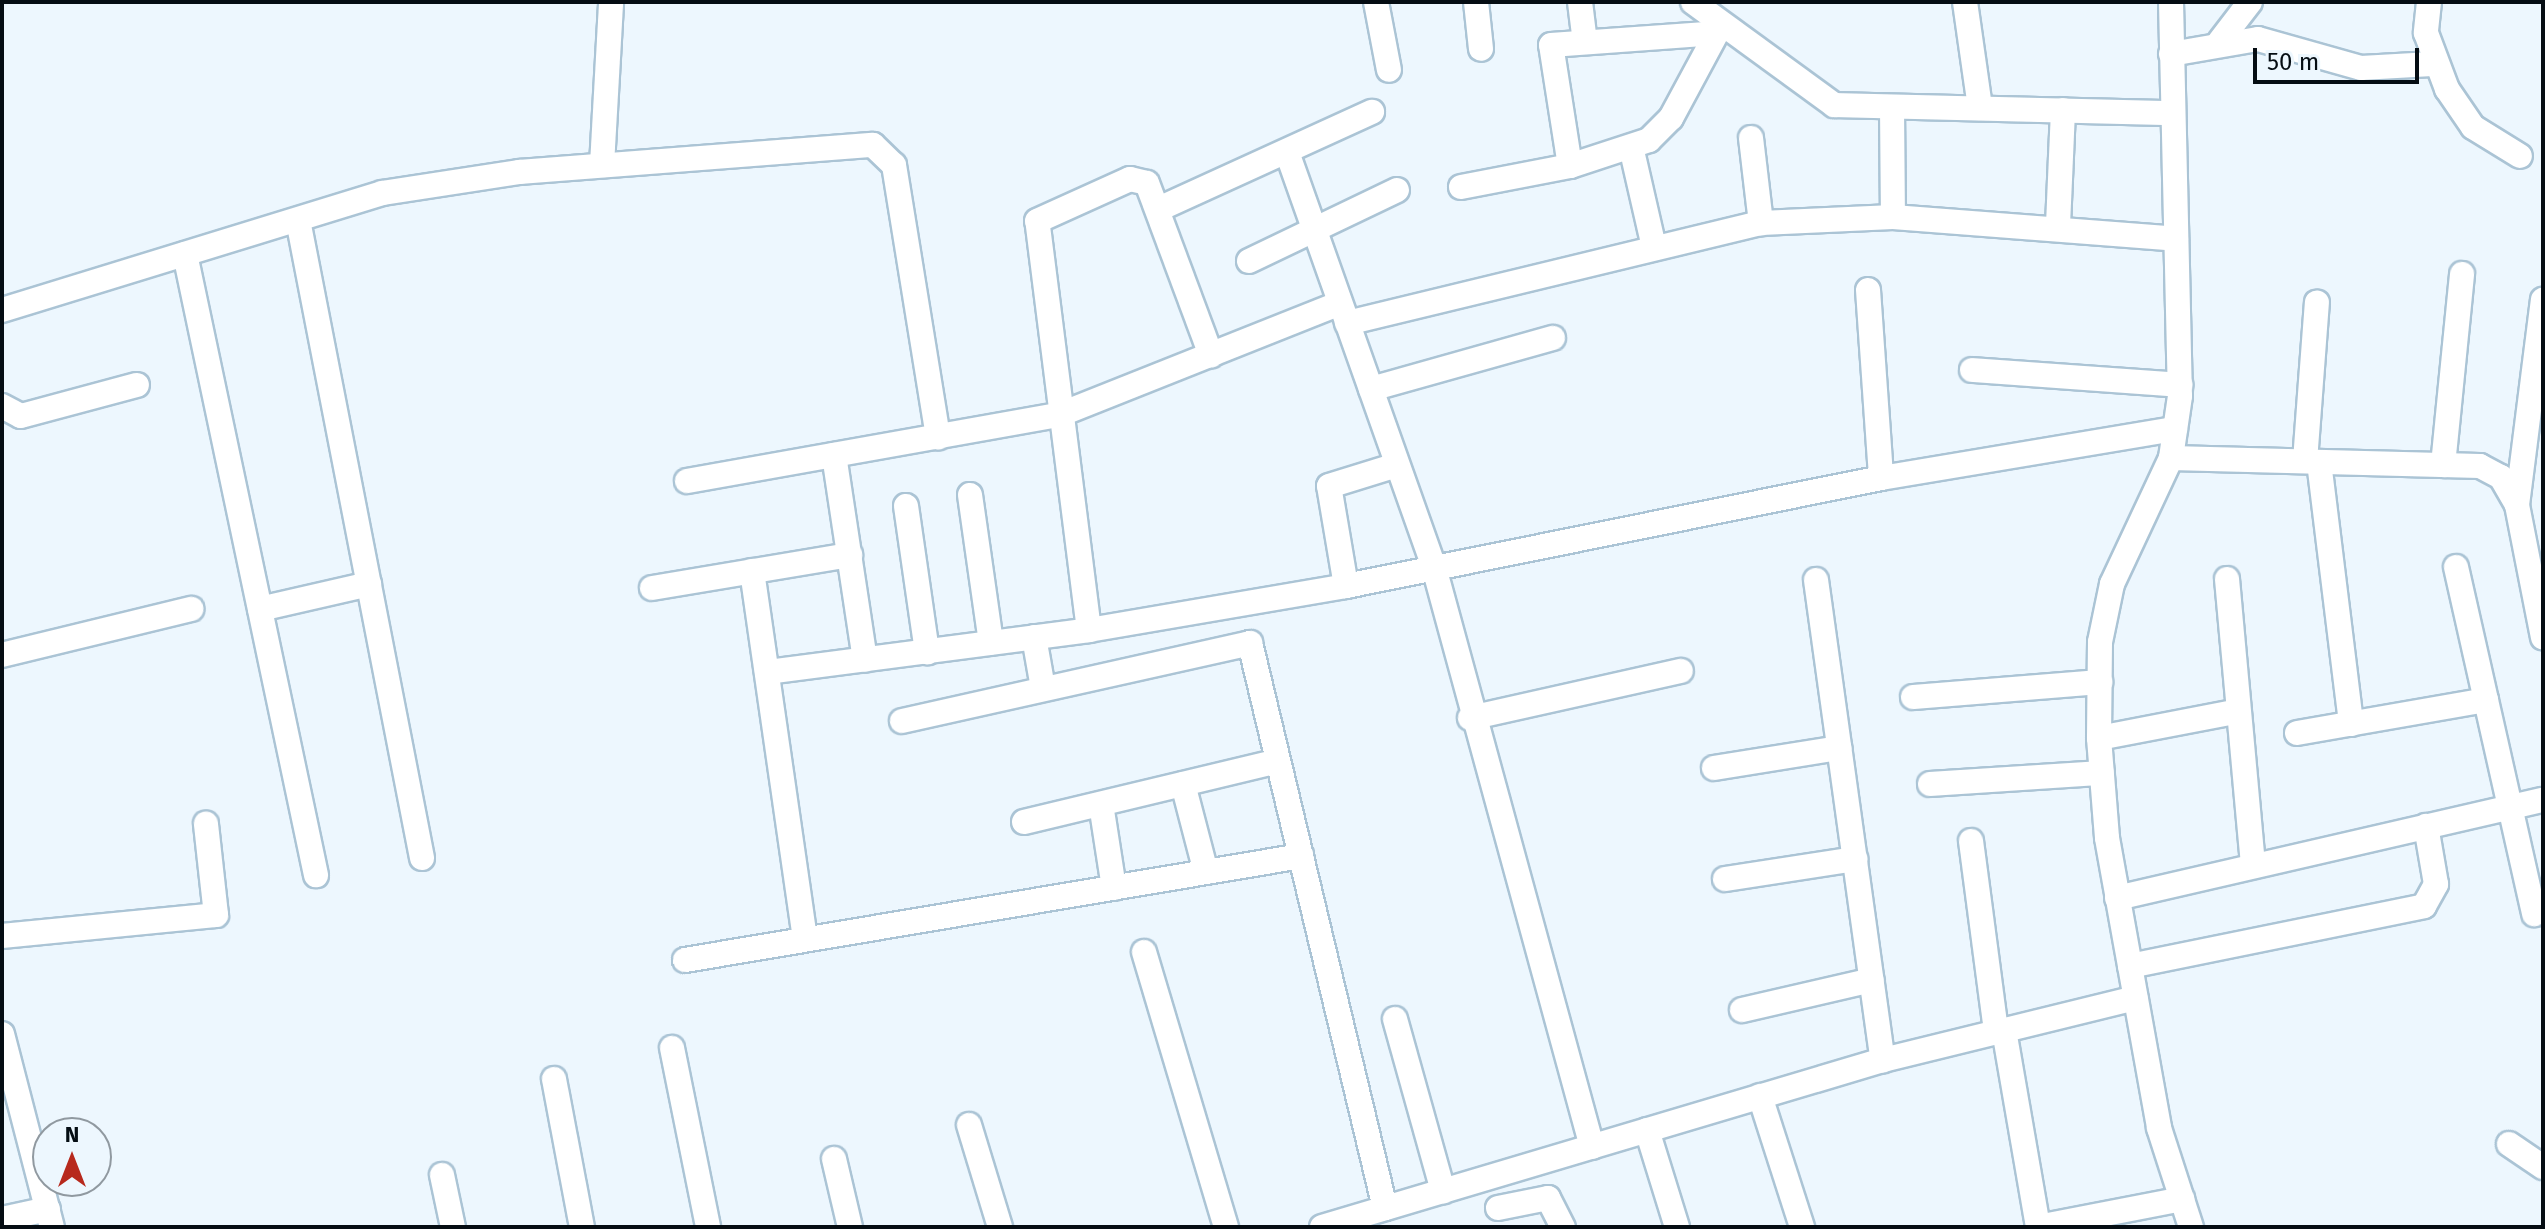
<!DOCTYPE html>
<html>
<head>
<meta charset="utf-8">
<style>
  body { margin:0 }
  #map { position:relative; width:2545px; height:1229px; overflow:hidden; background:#edf7fe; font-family:"Fira Sans",sans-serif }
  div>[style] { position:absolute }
  .roads { filter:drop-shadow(2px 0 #abc4d5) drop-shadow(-2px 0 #abc4d5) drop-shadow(0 2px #abc4d5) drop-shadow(0 -2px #abc4d5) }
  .minor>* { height:24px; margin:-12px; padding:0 12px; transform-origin:12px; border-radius:12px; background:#fff }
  span { translate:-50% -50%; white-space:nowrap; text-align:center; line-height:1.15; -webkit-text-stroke:8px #edf7fe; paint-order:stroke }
  .frame { position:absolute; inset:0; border:4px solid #050d13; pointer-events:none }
  .north { position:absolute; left:32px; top:1117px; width:80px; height:80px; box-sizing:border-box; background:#edf7fe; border:2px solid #9099a0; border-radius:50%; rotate:0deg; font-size:22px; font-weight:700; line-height:32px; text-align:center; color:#050d13 }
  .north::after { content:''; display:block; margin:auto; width:28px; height:36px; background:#b7291d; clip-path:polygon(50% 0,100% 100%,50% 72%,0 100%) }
  .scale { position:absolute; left:2253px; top:48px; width:166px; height:36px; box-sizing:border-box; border:4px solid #050d13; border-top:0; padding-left:10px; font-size:24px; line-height:28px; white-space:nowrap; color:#050d13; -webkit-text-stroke:6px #edf7fe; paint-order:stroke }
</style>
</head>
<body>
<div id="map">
  <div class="roads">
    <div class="minor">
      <i style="left:1376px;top:2px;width:69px;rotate:79.2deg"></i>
      <i style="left:1476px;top:2px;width:47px;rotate:83.9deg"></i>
      <i style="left:1580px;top:2px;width:35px;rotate:83deg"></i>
      <i style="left:1693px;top:2px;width:175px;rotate:36.1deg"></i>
      <i style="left:1834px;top:105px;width:339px;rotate:1.4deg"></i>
      <i style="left:1965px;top:2px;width:107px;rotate:81.9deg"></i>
      <i style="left:2171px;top:2px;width:394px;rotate:88.7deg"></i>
      <i style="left:2180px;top:396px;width:63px;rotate:98.3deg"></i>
      <i style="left:2171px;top:458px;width:139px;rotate:115.1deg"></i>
      <i style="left:2112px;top:584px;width:59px;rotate:101.7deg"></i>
      <i style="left:2100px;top:642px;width:96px;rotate:90.6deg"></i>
      <i style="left:2099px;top:738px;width:100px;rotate:85.4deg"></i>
      <i style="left:2107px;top:838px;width:295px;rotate:79.8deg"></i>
      <i style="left:2159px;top:1128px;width:104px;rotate:72.1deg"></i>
      <i style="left:2429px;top:2px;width:31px;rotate:96deg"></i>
      <i style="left:2426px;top:33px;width:60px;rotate:69.4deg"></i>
      <i style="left:2447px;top:89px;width:46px;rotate:55.6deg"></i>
      <i style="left:2473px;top:127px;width:55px;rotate:31.7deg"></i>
      <i style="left:2220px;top:41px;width:49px;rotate:-52.4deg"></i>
      <i style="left:2171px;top:54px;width:88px;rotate:-9.8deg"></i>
      <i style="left:2258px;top:39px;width:107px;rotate:15.7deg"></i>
      <i style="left:2361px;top:68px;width:71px;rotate:-3.2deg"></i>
      <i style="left:1892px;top:107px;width:110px;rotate:89.5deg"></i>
      <i style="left:1751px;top:138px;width:86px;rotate:83.3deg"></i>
      <i style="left:1632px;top:151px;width:98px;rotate:77.1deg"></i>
      <i style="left:1287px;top:152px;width:444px;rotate:70.5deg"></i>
      <i style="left:1435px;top:571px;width:597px;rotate:74.75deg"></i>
      <i style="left:602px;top:165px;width:163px;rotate:-86.8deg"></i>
      <i style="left:1570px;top:166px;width:122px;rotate:-98.9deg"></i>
      <i style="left:1551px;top:45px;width:166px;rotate:-4.1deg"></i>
      <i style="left:1461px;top:187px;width:111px;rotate:-10.9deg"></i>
      <i style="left:1570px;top:166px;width:83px;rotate:-18.2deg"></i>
      <i style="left:1649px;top:140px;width:31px;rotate:-45deg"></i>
      <i style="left:1671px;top:118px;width:106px;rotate:-61.7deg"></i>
      <i style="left:1161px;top:208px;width:232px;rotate:-24.5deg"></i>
      <i style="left:298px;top:220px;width:650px;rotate:79deg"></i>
      <i style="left:2058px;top:225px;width:115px;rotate:-87.5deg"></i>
      <i style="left:185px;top:254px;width:635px;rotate:78.09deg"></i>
      <i style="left:1249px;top:261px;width:164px;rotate:-25.6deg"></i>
      <i style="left:1868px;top:290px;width:188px;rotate:86deg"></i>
      <i style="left:2px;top:310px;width:398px;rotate:-17.1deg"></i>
      <i style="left:382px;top:193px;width:139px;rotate:-8.7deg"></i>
      <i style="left:519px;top:172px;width:355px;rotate:-4.4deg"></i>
      <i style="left:873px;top:145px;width:29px;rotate:44deg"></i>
      <i style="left:894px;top:165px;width:276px;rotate:80.8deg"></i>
      <i style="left:1347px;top:323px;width:426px;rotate:-13.6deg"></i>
      <i style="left:1761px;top:223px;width:132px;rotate:-2.6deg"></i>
      <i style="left:1893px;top:217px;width:284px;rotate:4.4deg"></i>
      <i style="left:1972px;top:370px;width:209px;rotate:4.1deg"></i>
      <i style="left:1371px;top:389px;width:189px;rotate:-15.7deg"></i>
      <i style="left:2px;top:406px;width:21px;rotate:28deg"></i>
      <i style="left:21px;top:416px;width:120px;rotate:-15deg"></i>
      <i style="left:834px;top:455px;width:207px;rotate:81.4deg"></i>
      <i style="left:2171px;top:458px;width:309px;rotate:1.5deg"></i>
      <i style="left:2480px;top:466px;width:24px;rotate:28deg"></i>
      <i style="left:2501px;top:477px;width:32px;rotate:60deg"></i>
      <i style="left:2517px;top:505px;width:135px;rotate:78.9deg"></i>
      <i style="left:2305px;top:461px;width:159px;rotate:-85.7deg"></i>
      <i style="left:2319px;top:462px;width:264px;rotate:83deg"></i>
      <i style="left:2443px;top:465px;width:192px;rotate:-84.3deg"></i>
      <i style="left:687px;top:481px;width:378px;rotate:-10.1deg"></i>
      <i style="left:1059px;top:415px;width:302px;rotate:-21.7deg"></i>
      <i style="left:970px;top:495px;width:149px;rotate:81.9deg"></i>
      <i style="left:2517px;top:505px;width:207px;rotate:-82.8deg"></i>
      <i style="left:906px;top:506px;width:148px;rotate:81.8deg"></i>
      <i style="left:2456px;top:567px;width:356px;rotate:77.3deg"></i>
      <i style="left:752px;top:571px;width:372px;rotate:81.8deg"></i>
      <i style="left:2227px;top:579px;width:288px;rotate:84.8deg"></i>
      <i style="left:1816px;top:580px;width:485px;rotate:82.1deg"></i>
      <i style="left:1346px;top:586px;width:101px;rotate:-99.6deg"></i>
      <i style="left:1329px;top:486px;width:71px;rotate:-17.2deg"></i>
      <i style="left:652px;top:588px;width:201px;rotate:-9.5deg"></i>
      <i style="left:260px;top:609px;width:112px;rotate:-12.9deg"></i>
      <i style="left:1089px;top:630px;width:412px;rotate:-97.2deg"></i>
      <i style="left:1037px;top:221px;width:102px;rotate:-24.3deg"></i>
      <i style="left:1130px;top:179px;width:17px;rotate:13deg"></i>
      <i style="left:1147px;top:183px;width:184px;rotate:69.6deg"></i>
      <i style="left:1034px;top:637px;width:52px;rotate:80deg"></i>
      <i style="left:2px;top:655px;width:195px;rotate:-13.7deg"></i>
      <i style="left:767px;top:672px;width:325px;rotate:-7.4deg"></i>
      <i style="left:1089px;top:630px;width:261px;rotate:-9.7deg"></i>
      <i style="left:1346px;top:586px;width:546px;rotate:-11.41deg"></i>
      <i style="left:1881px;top:478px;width:298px;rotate:-9.5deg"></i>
      <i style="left:1913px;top:697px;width:188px;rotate:-4.6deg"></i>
      <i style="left:1470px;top:718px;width:216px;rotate:-12.6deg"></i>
      <i style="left:902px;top:721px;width:357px;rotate:-12.6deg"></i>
      <i style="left:1250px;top:643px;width:581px;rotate:76.56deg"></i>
      <i style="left:2297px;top:733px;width:192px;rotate:-9.9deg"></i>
      <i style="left:2099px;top:738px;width:137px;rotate:-10.9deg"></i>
      <i style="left:1714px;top:768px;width:127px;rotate:-9.1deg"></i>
      <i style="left:1183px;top:784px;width:91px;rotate:75.4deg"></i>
      <i style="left:1930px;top:784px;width:172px;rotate:-3.7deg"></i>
      <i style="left:1101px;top:804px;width:85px;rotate:81.2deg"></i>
      <i style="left:1024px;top:822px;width:261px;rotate:-13.5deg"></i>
      <i style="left:1971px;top:841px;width:193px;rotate:82.5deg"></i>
      <i style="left:1725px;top:879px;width:132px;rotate:-8.7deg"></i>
      <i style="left:2117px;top:898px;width:437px;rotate:-13deg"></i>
      <i style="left:2px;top:936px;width:215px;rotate:-5.6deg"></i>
      <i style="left:216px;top:915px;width:92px;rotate:-96.3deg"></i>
      <i style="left:1144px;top:952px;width:287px;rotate:73.4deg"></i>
      <i style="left:685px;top:960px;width:625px;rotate:-9.58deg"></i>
      <i style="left:2130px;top:966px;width:300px;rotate:-11.5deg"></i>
      <i style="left:2424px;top:906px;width:25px;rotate:-61deg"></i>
      <i style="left:2436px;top:884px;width:59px;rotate:-99.8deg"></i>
      <i style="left:1742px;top:1010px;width:133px;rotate:-13deg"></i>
      <i style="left:1395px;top:1019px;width:179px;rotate:74.4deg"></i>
      <i style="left:2004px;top:1030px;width:200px;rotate:80.2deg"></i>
      <i style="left:2px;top:1034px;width:199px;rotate:75.5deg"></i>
      <i style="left:672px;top:1048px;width:183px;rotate:78.6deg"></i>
      <i style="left:554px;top:1079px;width:151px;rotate:79.3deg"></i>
      <i style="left:1760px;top:1096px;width:138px;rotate:72.2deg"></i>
      <i style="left:969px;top:1125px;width:107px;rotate:73.1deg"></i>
      <i style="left:1647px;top:1130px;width:102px;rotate:72.8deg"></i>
      <i style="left:2509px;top:1144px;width:41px;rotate:34.1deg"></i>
      <i style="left:834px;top:1159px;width:70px;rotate:76.8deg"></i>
      <i style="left:442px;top:1175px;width:53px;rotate:78.1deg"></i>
      <i style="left:1498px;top:1208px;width:51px;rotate:-11.3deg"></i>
      <i style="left:1548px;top:1198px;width:33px;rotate:63deg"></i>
      <i style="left:2px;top:1219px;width:47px;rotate:-12.3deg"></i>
      <i style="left:1322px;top:1227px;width:585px;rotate:-16.58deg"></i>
      <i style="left:1883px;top:1060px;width:260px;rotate:-13.8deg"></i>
      <i style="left:2038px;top:1227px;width:147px;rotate:-11deg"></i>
    </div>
  </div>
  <div class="frame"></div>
  <div class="north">N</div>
  <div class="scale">50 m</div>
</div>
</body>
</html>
